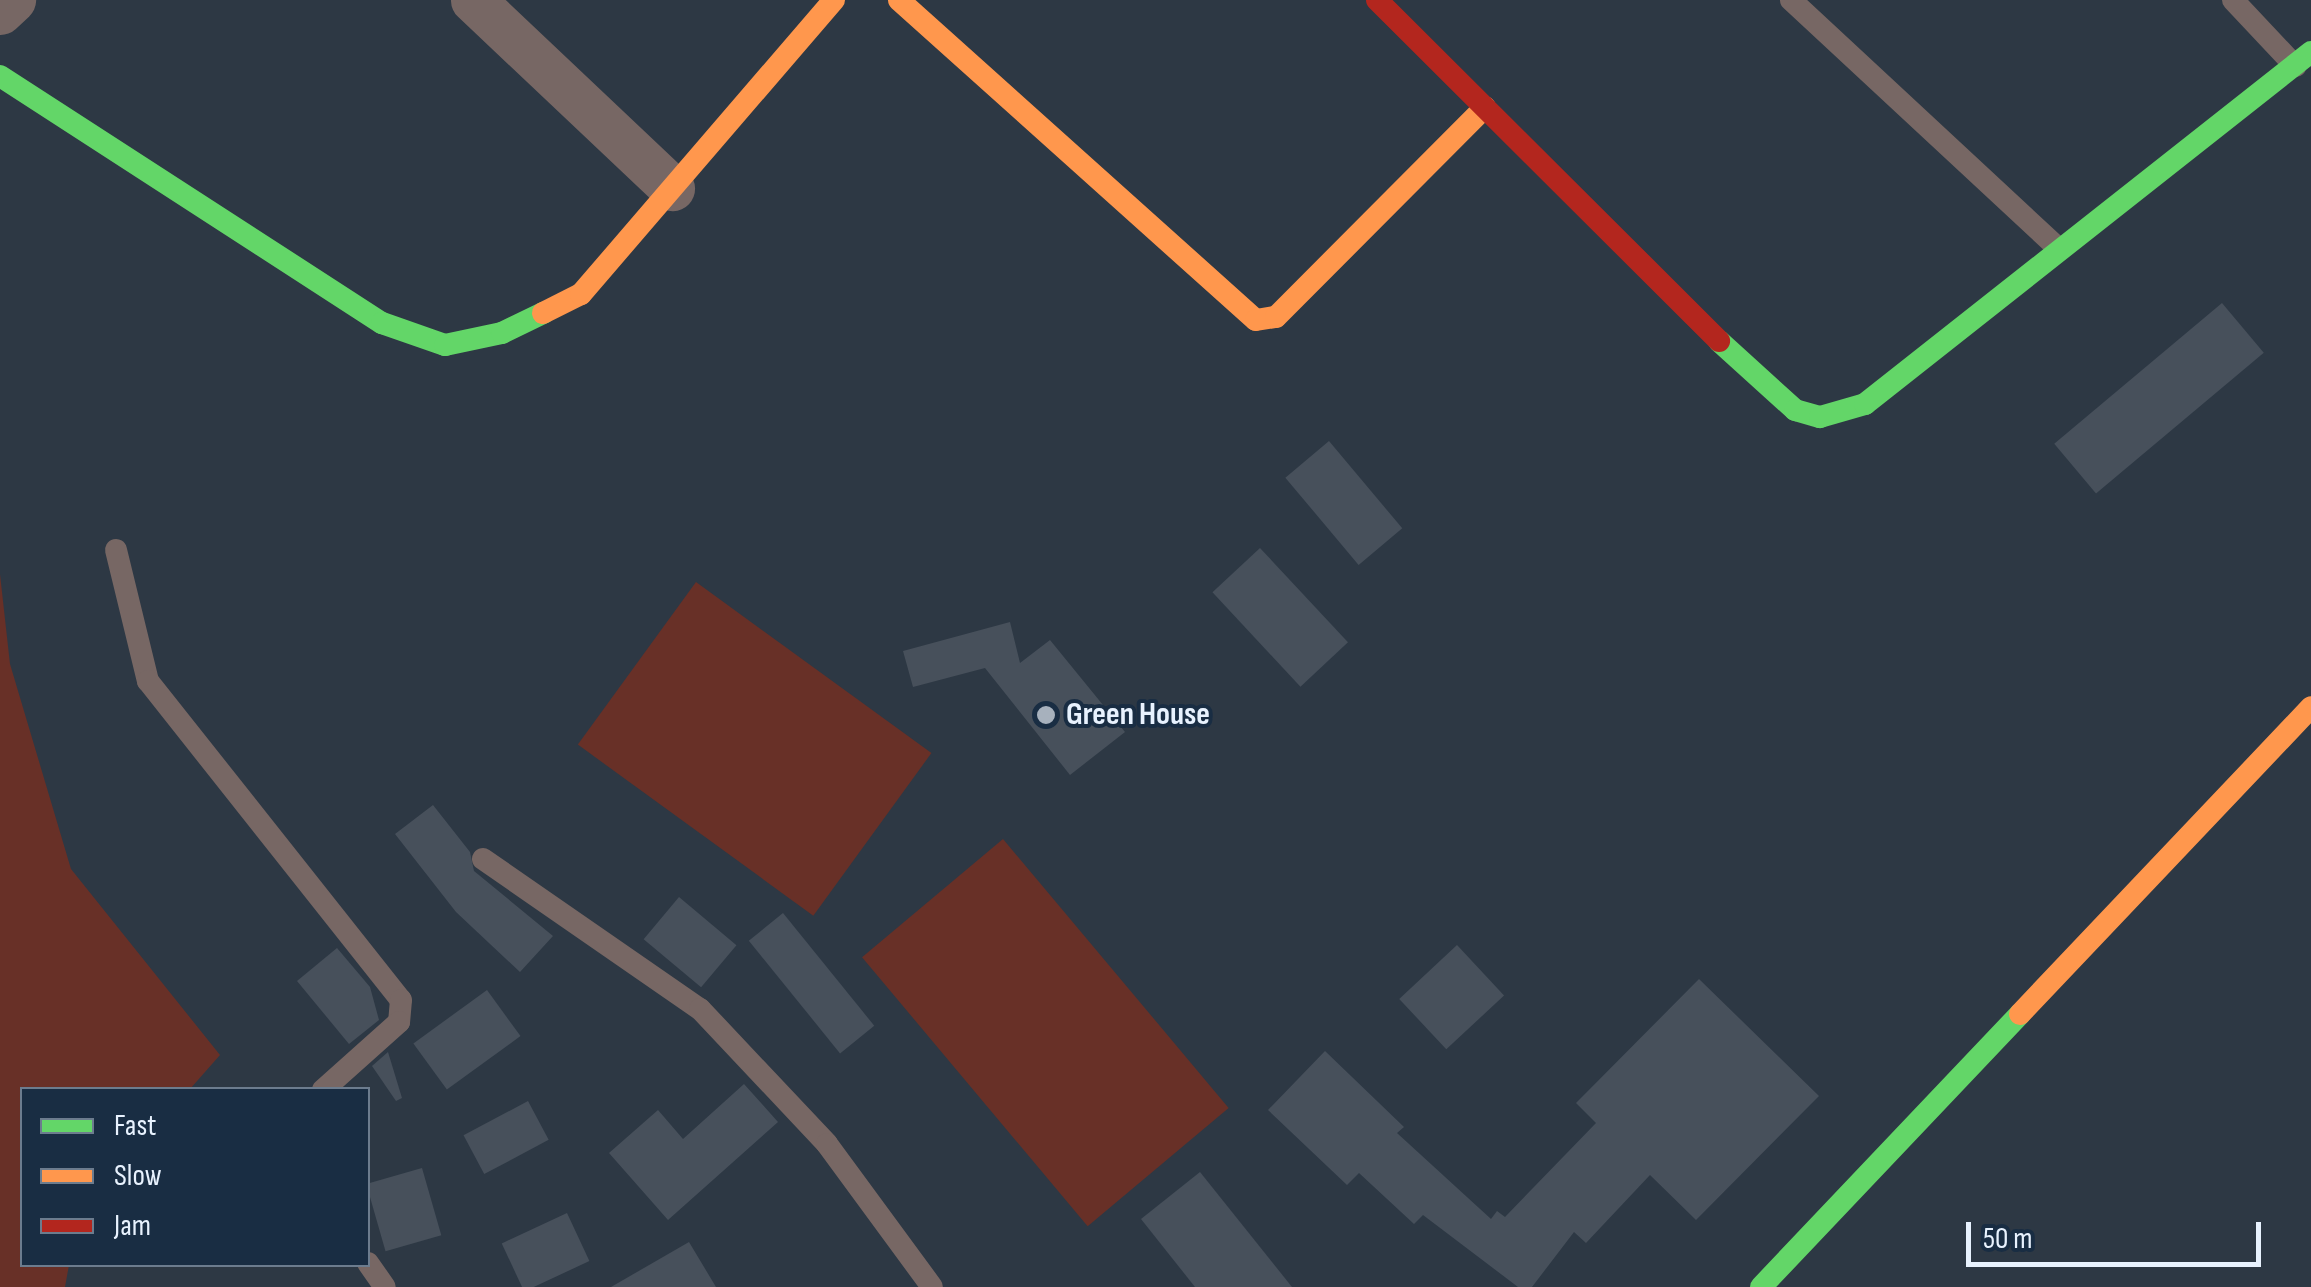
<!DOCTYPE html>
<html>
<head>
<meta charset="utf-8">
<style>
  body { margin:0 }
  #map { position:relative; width:2311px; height:1287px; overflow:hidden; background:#2d3844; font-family:"Sofia Sans Condensed",sans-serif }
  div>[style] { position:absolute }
  .green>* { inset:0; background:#683027; transform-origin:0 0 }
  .building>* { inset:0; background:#47505b; transform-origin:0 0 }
  .lane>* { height:22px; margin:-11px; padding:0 11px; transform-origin:11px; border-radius:11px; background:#776764 }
  .street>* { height:45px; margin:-22.5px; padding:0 22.5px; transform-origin:22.5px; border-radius:22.5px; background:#776764 }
  .fast>* { height:22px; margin:-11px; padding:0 11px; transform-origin:11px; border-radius:11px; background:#63d668 }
  .slow>* { height:22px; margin:-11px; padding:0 11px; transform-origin:11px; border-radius:11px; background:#ff974d }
  .jam>* { height:22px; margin:-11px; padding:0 11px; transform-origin:11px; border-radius:11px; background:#b3261e }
  .dots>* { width:28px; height:28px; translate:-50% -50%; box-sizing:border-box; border:5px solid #192d43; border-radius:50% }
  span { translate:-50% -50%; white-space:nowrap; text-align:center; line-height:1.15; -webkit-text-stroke:8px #192d43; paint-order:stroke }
  .poi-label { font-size:32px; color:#e8f2fe; font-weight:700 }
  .left { translate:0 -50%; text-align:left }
  .legend { position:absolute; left:20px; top:1087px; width:350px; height:180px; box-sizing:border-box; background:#192d43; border:2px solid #6c7c8e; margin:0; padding:12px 18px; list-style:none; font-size:30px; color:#e8f2fe }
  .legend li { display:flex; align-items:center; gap:20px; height:50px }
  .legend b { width:50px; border:2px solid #6c7c8e }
  .scale { position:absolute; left:1966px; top:1222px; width:295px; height:45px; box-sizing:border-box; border:5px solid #e8f2fe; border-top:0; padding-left:12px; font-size:30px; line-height:35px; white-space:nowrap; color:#e8f2fe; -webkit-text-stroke:8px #192d43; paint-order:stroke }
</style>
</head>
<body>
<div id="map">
  <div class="green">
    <i style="clip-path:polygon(0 574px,10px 664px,71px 869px,220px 1055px,190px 1089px,22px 1090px,22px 1264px,69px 1265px,65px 1287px,0 1287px)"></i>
    <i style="left:696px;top:582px;width:291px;height:201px;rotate:36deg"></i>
    <i style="left:1003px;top:839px;width:351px;height:184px;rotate:50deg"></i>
  </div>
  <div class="building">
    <i style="left:2222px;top:303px;width:65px;height:219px;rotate:50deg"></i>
    <i style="left:1329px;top:441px;width:114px;height:57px;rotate:50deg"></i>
    <i style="left:1260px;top:548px;width:129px;height:65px;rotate:47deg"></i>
    <i style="clip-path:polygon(1010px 622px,1020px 663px,1050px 640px,1125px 732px,1070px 775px,985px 668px,913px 687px,903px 651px)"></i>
    <i style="clip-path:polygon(433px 805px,470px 852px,474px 871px,553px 936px,520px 972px,456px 912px,395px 834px)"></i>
    <i style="left:679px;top:897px;width:75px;height:55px;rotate:40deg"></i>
    <i style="left:783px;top:913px;width:145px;height:44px;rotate:51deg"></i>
    <i style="left:1457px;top:945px;width:69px;height:79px;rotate:47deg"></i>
    <i style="clip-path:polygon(337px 948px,370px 987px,379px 1020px,349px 1044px,297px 981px)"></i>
    <i style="clip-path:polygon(1699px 979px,1819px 1096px,1696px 1220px,1650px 1175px,1586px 1243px,1574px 1232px,1532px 1287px,1518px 1287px,1423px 1215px,1414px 1224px,1359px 1173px,1347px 1185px,1268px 1110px,1325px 1051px,1404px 1127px,1397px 1133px,1491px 1219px,1497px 1211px,1505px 1217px,1596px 1123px,1576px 1103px)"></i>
    <i style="left:487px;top:990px;width:57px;height:91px;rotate:54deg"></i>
    <i style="clip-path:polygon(388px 1052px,402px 1098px,396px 1101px,372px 1066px)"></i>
    <i style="clip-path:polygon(744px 1084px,778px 1122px,668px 1220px,609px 1153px,658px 1110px,683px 1139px)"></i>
    <i style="left:528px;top:1101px;width:44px;height:73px;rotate:62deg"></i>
    <i style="left:422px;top:1168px;width:70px;height:58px;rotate:74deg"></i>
    <i style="clip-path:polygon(1200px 1172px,1292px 1287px,1195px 1287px,1141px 1219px)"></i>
    <i style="left:567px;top:1213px;width:53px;height:72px;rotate:65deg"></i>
    <i style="clip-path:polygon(689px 1242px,716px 1287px,611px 1287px)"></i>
  </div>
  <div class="lane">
    <i style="left:1791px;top:0;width:366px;rotate:42.9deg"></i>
    <i style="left:2233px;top:0;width:91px;rotate:46.8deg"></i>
    <i style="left:116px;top:550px;width:135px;rotate:76.3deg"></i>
    <i style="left:148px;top:681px;width:407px;rotate:51.6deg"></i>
    <i style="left:401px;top:1000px;width:22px;rotate:95deg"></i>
    <i style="left:399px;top:1022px;width:102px;rotate:138.2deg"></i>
    <i style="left:483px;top:859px;width:264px;rotate:34.7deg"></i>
    <i style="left:700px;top:1009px;width:185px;rotate:46.7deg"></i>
    <i style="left:827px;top:1144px;width:177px;rotate:53.7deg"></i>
    <i style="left:368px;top:1263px;width:29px;rotate:55deg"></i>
  </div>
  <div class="street">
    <i style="left:473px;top:0;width:274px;rotate:43.4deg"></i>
    <i style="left:0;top:12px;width:18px;rotate:-43deg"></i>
  </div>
  <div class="fast">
    <i style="left:0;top:76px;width:455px;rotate:32.9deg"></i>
    <i style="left:382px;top:323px;width:67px;rotate:19.2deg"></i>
    <i style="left:445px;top:345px;width:58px;rotate:-11.9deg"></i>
    <i style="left:502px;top:333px;width:46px;rotate:-26deg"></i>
    <i style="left:1719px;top:341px;width:103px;rotate:42.2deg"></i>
    <i style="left:1795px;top:410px;width:26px;rotate:16deg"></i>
    <i style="left:1820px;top:417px;width:47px;rotate:-16.1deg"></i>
    <i style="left:1865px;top:404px;width:568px;rotate:-38.28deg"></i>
    <i style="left:1761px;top:1287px;width:376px;rotate:-46.5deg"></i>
  </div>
  <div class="slow">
    <i style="left:899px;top:0;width:479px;rotate:41.9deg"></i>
    <i style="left:1256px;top:320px;width:20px;rotate:-9deg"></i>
    <i style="left:1276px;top:317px;width:296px;rotate:-45.1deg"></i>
    <i style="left:543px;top:313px;width:42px;rotate:-26.6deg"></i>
    <i style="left:581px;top:294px;width:388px;rotate:-49.3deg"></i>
    <i style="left:2020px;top:1014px;width:423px;rotate:-46.5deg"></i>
  </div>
  <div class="jam">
    <i style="left:1377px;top:0;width:483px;rotate:44.9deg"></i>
  </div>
  <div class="dots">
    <i style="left:1046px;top:715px;background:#a7b1bd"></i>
  </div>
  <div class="poi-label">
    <span class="left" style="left:1066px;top:715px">Green House</span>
  </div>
  <ul class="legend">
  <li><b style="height:12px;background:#63d668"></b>Fast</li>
  <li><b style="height:12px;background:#ff974d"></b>Slow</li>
  <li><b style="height:12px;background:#b3261e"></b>Jam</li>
  </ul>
  <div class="scale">50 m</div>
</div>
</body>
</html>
